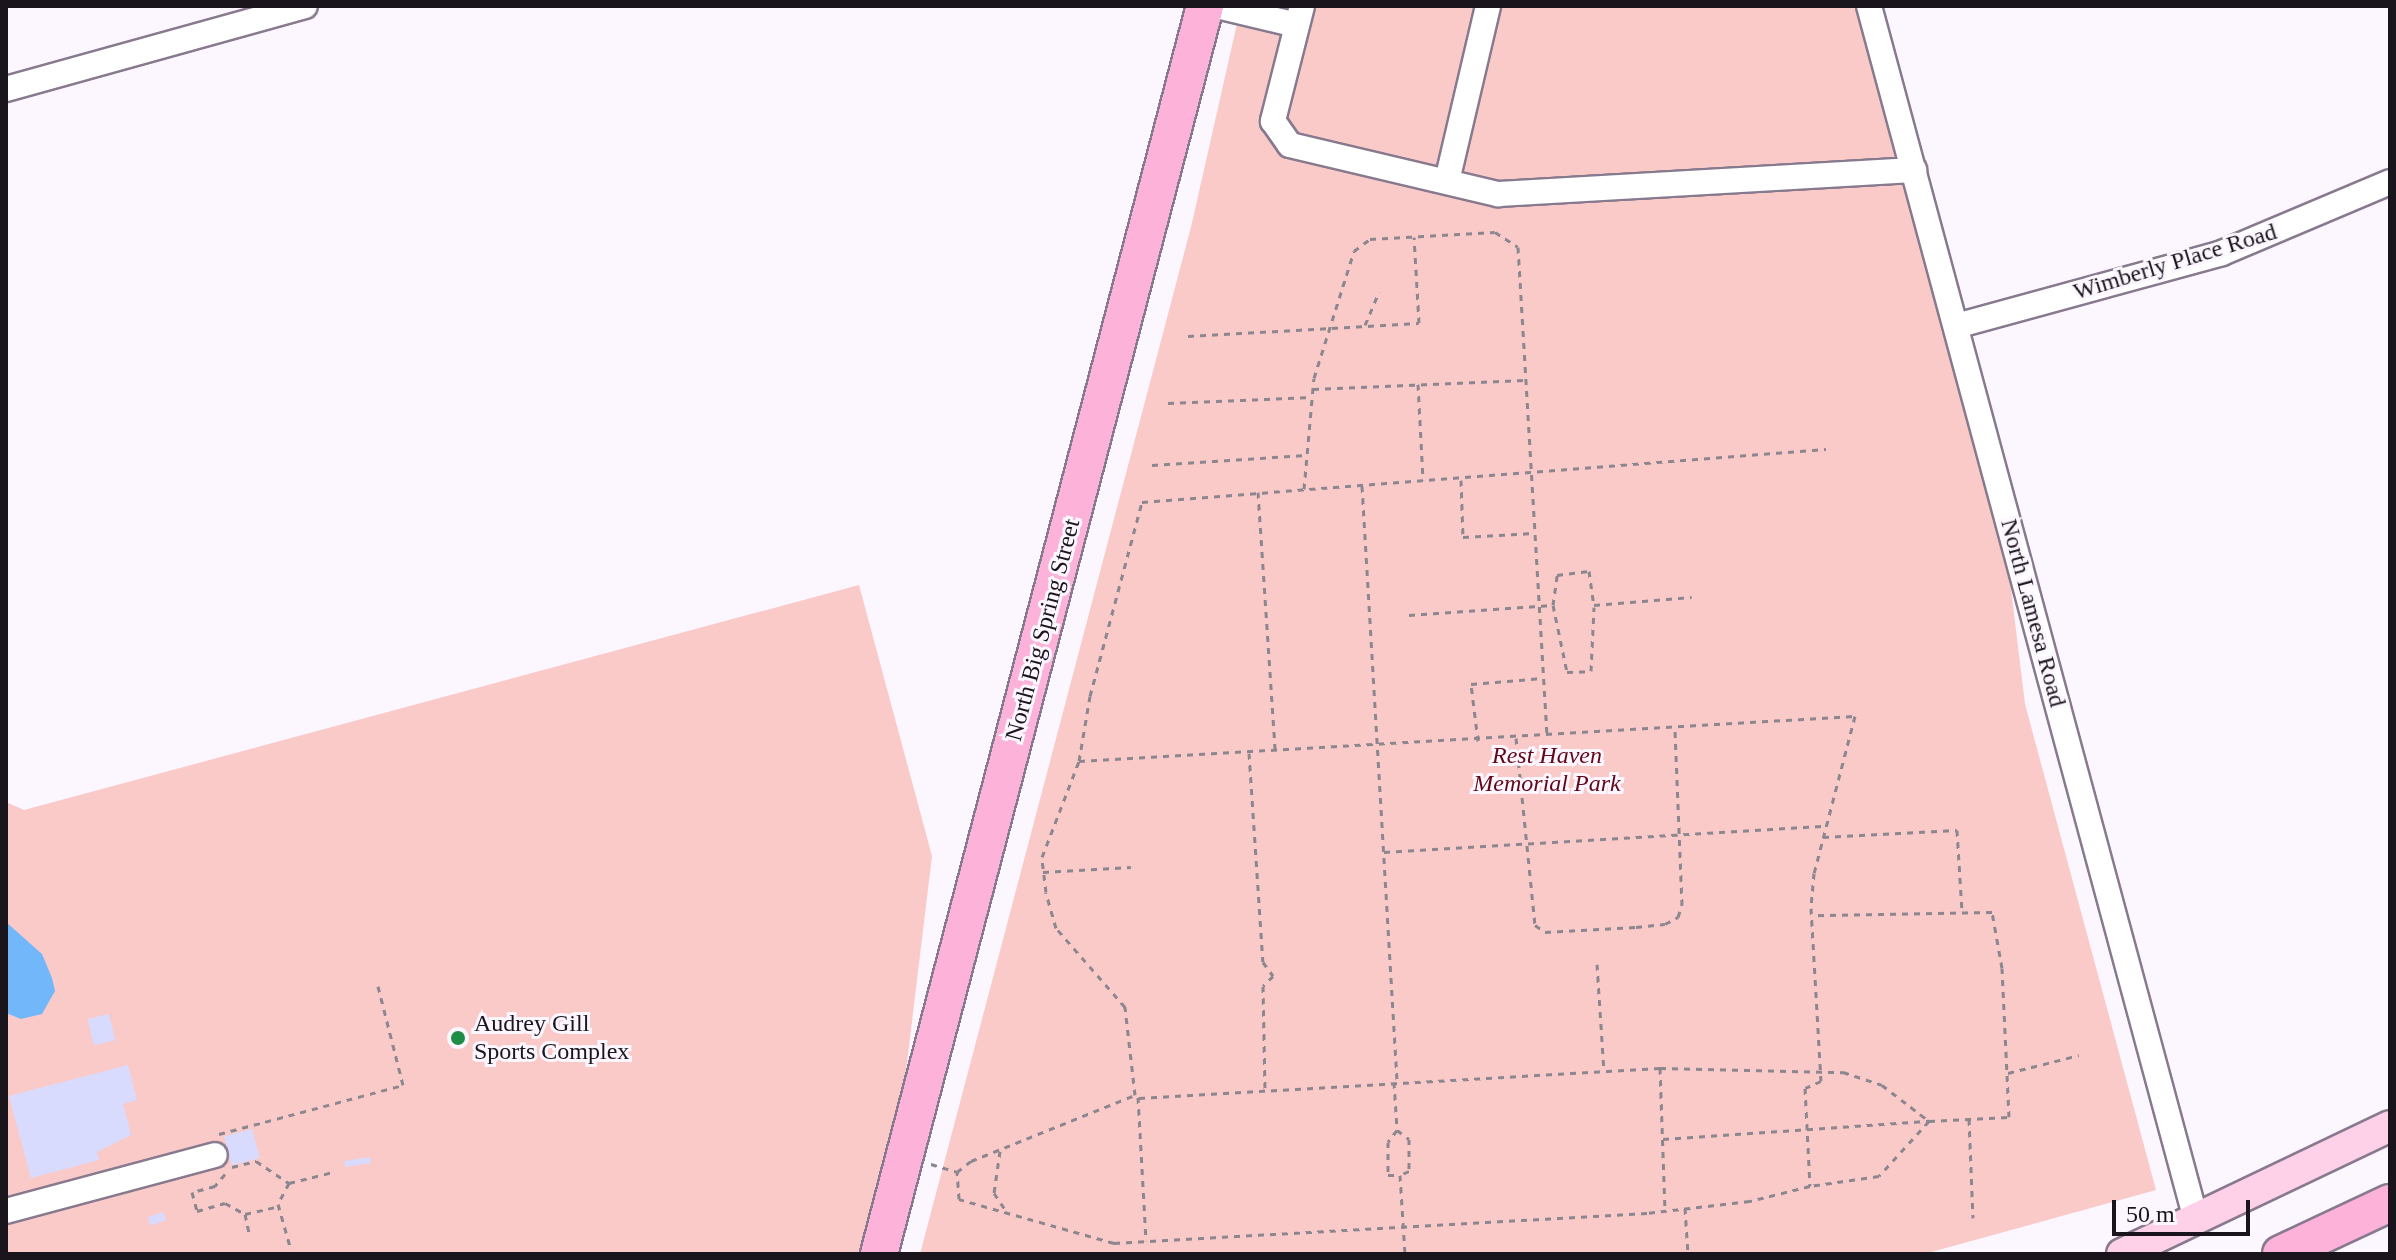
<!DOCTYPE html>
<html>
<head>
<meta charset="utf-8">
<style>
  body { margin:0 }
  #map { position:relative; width:2396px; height:1260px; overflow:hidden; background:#fcf6ff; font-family:Georgia,serif }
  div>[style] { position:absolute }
  .green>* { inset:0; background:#facac9 }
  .water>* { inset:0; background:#71b7fa }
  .building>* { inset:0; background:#d8dbfe; transform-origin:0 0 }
  .path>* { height:3px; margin-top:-1.5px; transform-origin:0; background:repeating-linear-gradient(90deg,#8c868f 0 6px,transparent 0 12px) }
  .roads { filter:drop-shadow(2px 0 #887a8e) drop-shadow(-2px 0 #887a8e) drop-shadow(0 2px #887a8e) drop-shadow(0 -2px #887a8e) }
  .minor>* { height:24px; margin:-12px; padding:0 12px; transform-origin:12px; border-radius:12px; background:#fff }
  .major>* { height:30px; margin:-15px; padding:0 15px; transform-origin:15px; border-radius:15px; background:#fed1e8 }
  .highway>* { height:36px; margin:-18px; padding:0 18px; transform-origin:18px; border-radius:18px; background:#fdb2d9 }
  .dots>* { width:22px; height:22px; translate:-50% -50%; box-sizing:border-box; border:4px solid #fcf6ff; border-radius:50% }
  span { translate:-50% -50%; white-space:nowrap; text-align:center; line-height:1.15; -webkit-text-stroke:6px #fcf6ff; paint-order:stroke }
  .street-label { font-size:24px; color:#1a151d }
  .park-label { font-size:24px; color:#610717; font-style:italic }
  .poi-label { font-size:24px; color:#1a151d }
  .left { translate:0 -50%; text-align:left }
  .frame { position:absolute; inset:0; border:8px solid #1a151d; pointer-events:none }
  .scale { position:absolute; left:2112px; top:1200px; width:138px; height:36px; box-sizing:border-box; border:4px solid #1a151d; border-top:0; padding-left:10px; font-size:24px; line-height:28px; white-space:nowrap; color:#1a151d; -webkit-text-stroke:6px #fcf6ff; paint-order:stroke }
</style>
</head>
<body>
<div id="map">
  <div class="green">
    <i style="clip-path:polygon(1241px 6px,1857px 6px,1943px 303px,2006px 548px,2025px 704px,2156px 1190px,1924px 1254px,920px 1254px,1191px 227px)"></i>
    <i style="clip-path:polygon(859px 585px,932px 856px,888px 1220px,879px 1254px,6px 1254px,6px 802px,24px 810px)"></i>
  </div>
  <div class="water">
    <i style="clip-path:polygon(6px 922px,42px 954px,52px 978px,55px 991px,42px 1014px,21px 1019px,6px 1013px)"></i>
  </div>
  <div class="building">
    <i style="left:109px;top:1014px;width:27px;height:22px;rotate:77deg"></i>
    <i style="clip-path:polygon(128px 1065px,137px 1100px,123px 1104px,131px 1135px,97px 1152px,99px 1160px,31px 1178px,9px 1096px)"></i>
    <i style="left:252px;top:1129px;width:30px;height:29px;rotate:75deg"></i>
    <i style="left:370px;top:1157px;width:6px;height:26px;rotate:81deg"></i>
    <i style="left:163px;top:1212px;width:9px;height:16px;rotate:72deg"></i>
  </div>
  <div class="path">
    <i style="left:1365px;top:325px;width:36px;rotate:-67deg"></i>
    <i style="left:1188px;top:336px;width:231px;rotate:-3.2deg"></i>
    <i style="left:1419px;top:323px;width:86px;rotate:-93.3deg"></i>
    <i style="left:1418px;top:384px;width:96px;rotate:87deg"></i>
    <i style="left:1313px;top:389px;width:212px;rotate:-2.4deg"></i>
    <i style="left:1168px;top:403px;width:144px;rotate:-2.4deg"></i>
    <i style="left:1152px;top:465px;width:155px;rotate:-3.7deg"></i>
    <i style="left:1461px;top:480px;width:57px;rotate:88deg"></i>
    <i style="left:1463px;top:537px;width:71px;rotate:-3.2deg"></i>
    <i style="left:1362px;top:486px;width:596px;rotate:86.63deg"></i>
    <i style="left:1304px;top:489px;width:111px;rotate:-84.9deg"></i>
    <i style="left:1314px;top:378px;width:133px;rotate:-72.5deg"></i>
    <i style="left:1354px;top:251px;width:20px;rotate:-37deg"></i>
    <i style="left:1370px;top:239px;width:125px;rotate:-3.2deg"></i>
    <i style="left:1495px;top:232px;width:27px;rotate:33deg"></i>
    <i style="left:1518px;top:247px;width:491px;rotate:86.6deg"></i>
    <i style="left:1258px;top:492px;width:260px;rotate:86.2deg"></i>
    <i style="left:1553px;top:605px;width:68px;rotate:78.2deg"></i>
    <i style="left:1567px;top:672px;width:24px;rotate:-2deg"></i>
    <i style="left:1591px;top:671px;width:64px;rotate:-87.3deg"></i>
    <i style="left:1409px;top:615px;width:144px;rotate:-4deg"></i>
    <i style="left:1553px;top:605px;width:30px;rotate:-82deg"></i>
    <i style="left:1557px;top:575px;width:32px;rotate:-7deg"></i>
    <i style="left:1589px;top:571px;width:34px;rotate:82deg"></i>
    <i style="left:1594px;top:605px;width:98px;rotate:-4.7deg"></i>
    <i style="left:1516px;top:738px;width:188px;rotate:84.2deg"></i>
    <i style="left:1535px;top:925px;width:12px;rotate:35deg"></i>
    <i style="left:1545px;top:932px;width:91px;rotate:-3.1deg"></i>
    <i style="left:1636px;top:927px;width:29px;rotate:-6deg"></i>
    <i style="left:1665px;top:924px;width:15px;rotate:-28deg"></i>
    <i style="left:1678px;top:917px;width:13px;rotate:-72deg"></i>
    <i style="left:1682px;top:905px;width:177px;rotate:-92.3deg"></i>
    <i style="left:1478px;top:741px;width:57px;rotate:-97deg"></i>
    <i style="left:1471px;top:684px;width:72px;rotate:-4.8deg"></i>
    <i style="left:1249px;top:753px;width:209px;rotate:86.2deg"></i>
    <i style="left:1263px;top:962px;width:17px;rotate:54deg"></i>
    <i style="left:1273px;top:976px;width:14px;rotate:135deg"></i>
    <i style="left:1263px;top:986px;width:104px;rotate:88.9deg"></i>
    <i style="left:1079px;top:761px;width:66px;rotate:-80.4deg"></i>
    <i style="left:1090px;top:696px;width:201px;rotate:-75deg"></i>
    <i style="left:1142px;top:502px;width:686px;rotate:-4.43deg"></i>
    <i style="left:1823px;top:837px;width:134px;rotate:-3deg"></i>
    <i style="left:1957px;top:830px;width:82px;rotate:86.5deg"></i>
    <i style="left:1384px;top:852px;width:443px;rotate:-3.4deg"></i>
    <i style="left:1043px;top:872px;width:88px;rotate:-3.3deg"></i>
    <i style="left:1597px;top:964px;width:107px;rotate:86.3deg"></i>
    <i style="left:1660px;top:1068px;width:143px;rotate:88deg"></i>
    <i style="left:2008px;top:1073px;width:73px;rotate:-14.2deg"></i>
    <i style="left:1394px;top:1082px;width:48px;rotate:86.4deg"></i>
    <i style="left:1397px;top:1130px;width:15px;rotate:37deg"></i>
    <i style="left:1409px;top:1139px;width:32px;rotate:90deg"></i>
    <i style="left:1409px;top:1171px;width:10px;rotate:156deg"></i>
    <i style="left:1400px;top:1175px;width:79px;rotate:86.4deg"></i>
    <i style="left:1138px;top:1097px;width:144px;rotate:86.8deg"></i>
    <i style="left:1139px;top:1098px;width:522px;rotate:-3.3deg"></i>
    <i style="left:1660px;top:1068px;width:183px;rotate:1.3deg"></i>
    <i style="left:1843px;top:1072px;width:41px;rotate:18.4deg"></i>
    <i style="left:1882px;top:1085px;width:59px;rotate:37.5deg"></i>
    <i style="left:1929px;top:1121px;width:80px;rotate:-2.9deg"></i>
    <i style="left:2009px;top:1117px;width:149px;rotate:-92.7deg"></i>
    <i style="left:2002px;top:968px;width:57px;rotate:-100.1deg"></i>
    <i style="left:1992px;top:912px;width:180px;rotate:179deg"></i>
    <i style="left:1969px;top:1119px;width:99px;rotate:87.7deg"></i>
    <i style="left:1397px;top:1130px;width:15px;rotate:127deg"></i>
    <i style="left:1388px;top:1142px;width:33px;rotate:90deg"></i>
    <i style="left:1388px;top:1175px;width:12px"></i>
    <i style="left:219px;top:1134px;width:190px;rotate:-14.9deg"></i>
    <i style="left:403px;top:1085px;width:102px;rotate:-104.2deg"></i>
    <i style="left:1663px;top:1139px;width:267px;rotate:-3.9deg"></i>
    <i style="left:1929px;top:1121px;width:74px;rotate:132.3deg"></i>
    <i style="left:1879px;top:1176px;width:70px;rotate:171.8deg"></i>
    <i style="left:1000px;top:1151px;width:42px;rotate:98.1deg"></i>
    <i style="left:994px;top:1193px;width:22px;rotate:56deg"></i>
    <i style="left:931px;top:1164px;width:27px;rotate:17deg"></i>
    <i style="left:957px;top:1172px;width:18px;rotate:-38deg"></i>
    <i style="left:971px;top:1161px;width:177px;rotate:-21.9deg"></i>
    <i style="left:1135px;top:1095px;width:89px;rotate:-96.5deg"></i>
    <i style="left:1125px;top:1007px;width:105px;rotate:-131.1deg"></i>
    <i style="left:1056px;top:928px;width:37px;rotate:-106deg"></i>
    <i style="left:1046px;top:892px;width:35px;rotate:-97deg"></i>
    <i style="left:1042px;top:857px;width:103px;rotate:-68.9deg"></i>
    <i style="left:1079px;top:761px;width:777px;rotate:-3.32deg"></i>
    <i style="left:1855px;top:716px;width:162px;rotate:104.6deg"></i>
    <i style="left:1814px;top:873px;width:35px;rotate:95deg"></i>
    <i style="left:1811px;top:908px;width:173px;rotate:86.7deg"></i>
    <i style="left:1821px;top:1081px;width:17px;rotate:156deg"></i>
    <i style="left:1805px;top:1088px;width:98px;rotate:87.1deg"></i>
    <i style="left:1810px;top:1186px;width:62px;rotate:166deg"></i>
    <i style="left:1750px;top:1201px;width:104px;rotate:173.4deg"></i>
    <i style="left:1647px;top:1213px;width:534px;rotate:176.78deg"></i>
    <i style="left:1114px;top:1243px;width:161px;rotate:-164.2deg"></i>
    <i style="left:959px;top:1199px;width:27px;rotate:-94deg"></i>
    <i style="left:232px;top:1167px;width:25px;rotate:-14deg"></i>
    <i style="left:256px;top:1161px;width:40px;rotate:34deg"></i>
    <i style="left:289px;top:1183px;width:45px;rotate:-14deg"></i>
    <i style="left:225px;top:1174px;width:16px;rotate:130deg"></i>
    <i style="left:215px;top:1186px;width:24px;rotate:165deg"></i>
    <i style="left:192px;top:1192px;width:20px;rotate:75deg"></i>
    <i style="left:197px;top:1211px;width:29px;rotate:-16deg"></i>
    <i style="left:225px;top:1203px;width:23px;rotate:29deg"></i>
    <i style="left:245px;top:1214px;width:24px;rotate:78deg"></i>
    <i style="left:289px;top:1183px;width:24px;rotate:118deg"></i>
    <i style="left:278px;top:1204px;width:48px;rotate:74.2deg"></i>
    <i style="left:1685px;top:1208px;width:46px;rotate:86.3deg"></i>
    <i style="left:245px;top:1214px;width:35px;rotate:-13deg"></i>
  </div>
  <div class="roads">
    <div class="minor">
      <i style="left:1217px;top:6px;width:82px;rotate:13.4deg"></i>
      <i style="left:1302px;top:6px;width:119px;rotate:104.2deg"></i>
      <i style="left:1273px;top:121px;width:29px;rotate:55deg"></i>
      <i style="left:1290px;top:145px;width:214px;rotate:13.3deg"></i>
      <i style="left:1498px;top:194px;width:417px;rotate:-3.3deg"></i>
      <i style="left:1869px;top:6px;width:1257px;rotate:74.92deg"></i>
      <i style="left:6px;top:89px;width:310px;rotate:-15.5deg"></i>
      <i style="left:1447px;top:181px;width:180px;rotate:-76.8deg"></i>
      <i style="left:1956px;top:326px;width:276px;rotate:-15.3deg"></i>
      <i style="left:2222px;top:253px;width:182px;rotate:-22.9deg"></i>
      <i style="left:6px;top:1211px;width:216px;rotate:-15deg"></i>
    </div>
    <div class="major">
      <i style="left:2122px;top:1254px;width:297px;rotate:-25.5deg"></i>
    </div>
    <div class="highway">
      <i style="left:879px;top:1254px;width:1290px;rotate:-75.36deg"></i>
      <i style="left:2281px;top:1254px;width:120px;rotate:-25.1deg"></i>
    </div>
  </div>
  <div class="dots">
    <i style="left:458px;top:1038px;background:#1e8e46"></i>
  </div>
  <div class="street-label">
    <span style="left:2175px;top:262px;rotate:-17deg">Wimberly Place Road</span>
    <span style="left:2033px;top:613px;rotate:75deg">North Lamesa Road</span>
    <span style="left:1043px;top:630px;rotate:-75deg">North Big Spring Street</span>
  </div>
  <div class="park-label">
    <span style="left:1547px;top:770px">Rest Haven<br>Memorial Park</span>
  </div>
  <div class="poi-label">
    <span class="left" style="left:474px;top:1038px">Audrey Gill<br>Sports Complex</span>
  </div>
  <div class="frame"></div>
  <div class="scale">50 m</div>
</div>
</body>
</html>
